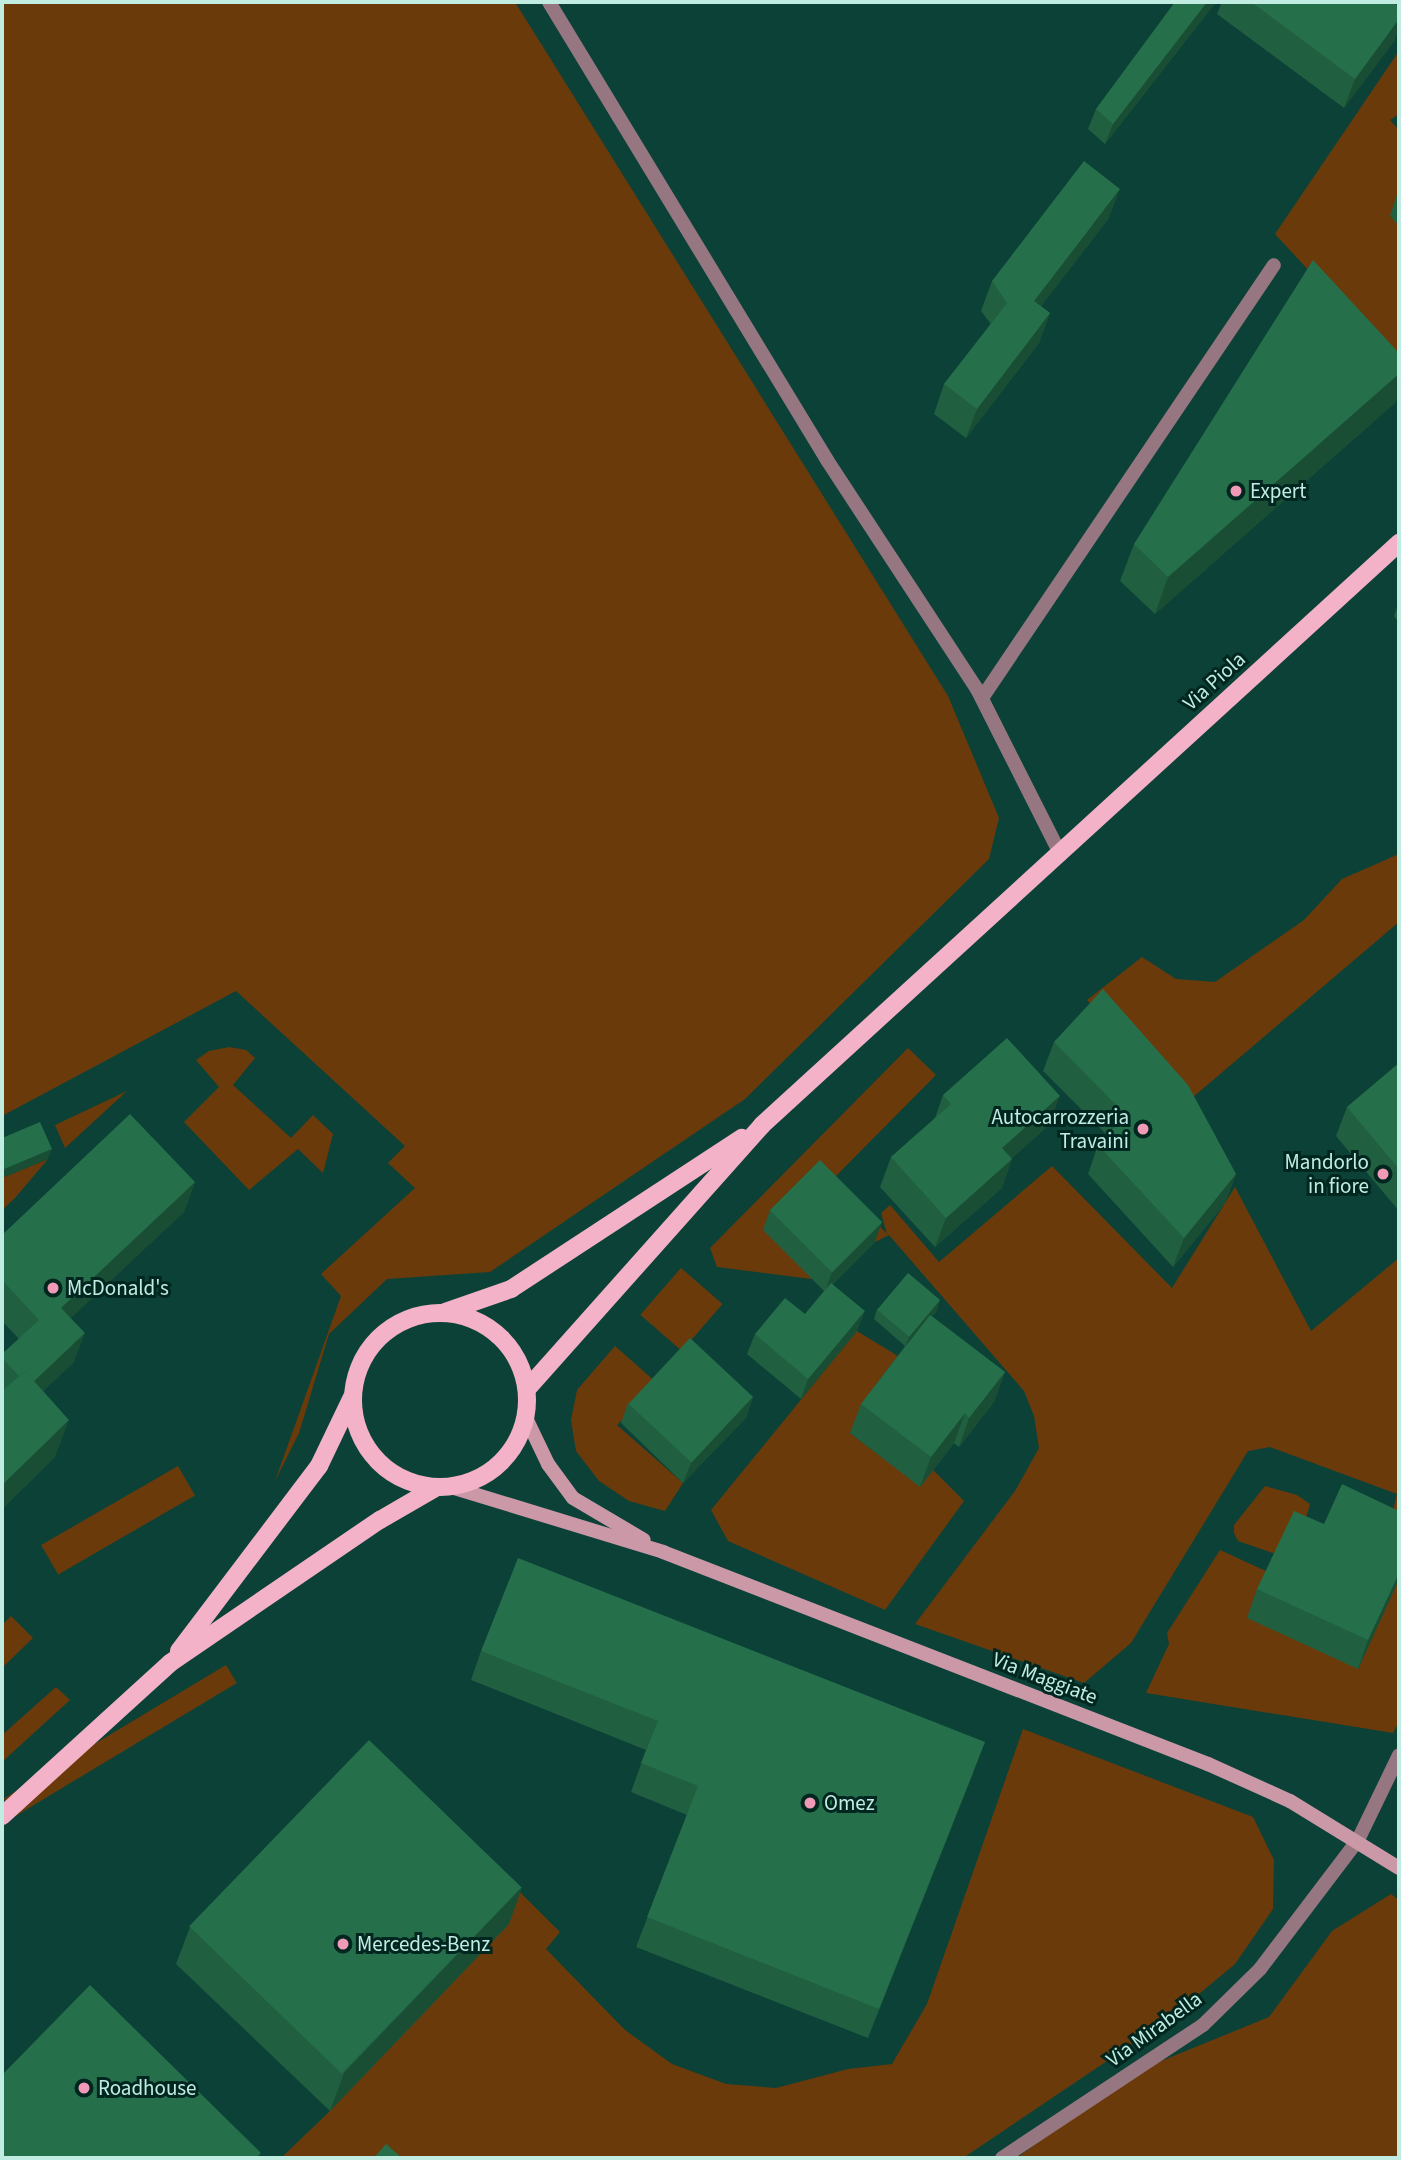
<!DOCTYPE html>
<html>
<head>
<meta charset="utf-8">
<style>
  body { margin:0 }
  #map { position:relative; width:1401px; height:2160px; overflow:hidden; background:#0b4137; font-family:"Source Sans 3",sans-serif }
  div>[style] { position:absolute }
  .green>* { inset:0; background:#6b3a0b; transform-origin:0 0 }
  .street>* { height:14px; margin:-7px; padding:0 7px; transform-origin:7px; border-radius:7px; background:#967680 }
  .secondary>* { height:14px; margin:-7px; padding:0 7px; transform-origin:7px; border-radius:7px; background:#cb98a8 }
  .primary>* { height:18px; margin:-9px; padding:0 9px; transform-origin:9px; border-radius:9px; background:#f3b2c7 }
  .primary>.ring { margin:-9px; padding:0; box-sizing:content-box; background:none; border:18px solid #f3b2c7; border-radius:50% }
  .wall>* { inset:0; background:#205f40 }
  .shaded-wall>* { inset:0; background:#1a4e34 }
  .building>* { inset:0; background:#256f4b; transform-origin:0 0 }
  .dots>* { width:19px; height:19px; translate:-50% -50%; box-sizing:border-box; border:4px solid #00261f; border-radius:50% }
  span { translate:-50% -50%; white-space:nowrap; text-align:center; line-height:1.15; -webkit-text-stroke:6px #00261f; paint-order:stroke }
  .poi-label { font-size:21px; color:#c1ece1 }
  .left { translate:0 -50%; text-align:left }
  .right { translate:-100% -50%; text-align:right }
  .street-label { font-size:21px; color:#c1ece1 }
  .frame { position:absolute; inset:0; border:4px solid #c1ece1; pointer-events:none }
</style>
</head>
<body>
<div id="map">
  <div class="green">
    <i style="clip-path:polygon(2px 2px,515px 2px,948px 696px,999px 818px,989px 859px,745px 1099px,490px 1272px,387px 1279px,329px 1334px,299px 1433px,275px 1481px,341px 1296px,321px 1274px,415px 1188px,388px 1163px,405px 1146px,236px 991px,2px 1116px)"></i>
    <i style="clip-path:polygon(1399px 51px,1399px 114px,1390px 120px,1399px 130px,1399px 368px,1275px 234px)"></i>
    <i style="clip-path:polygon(1399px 854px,1399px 922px,1186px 1103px,1087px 1000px,1142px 957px,1176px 979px,1215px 982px,1304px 920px,1342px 879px)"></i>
    <i style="clip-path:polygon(229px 1047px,246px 1050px,255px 1058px,233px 1085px,291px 1138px,313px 1115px,333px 1134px,323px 1173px,298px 1149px,249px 1190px,184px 1122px,219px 1087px,196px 1060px,209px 1051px)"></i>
    <i style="clip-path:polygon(908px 1048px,936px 1075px,834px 1178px,887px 1234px,881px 1213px,890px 1205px,939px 1262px,1052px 1166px,1172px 1288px,1235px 1187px,1311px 1331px,1399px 1258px,1399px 1545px,1386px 1539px,1397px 1494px,1270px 1447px,1248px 1451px,1131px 1643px,1084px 1683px,915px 1624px,1015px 1491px,1039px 1448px,1034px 1416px,1024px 1391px,889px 1235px,875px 1242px,813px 1181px,812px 1279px,717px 1267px,710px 1248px)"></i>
    <i style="clip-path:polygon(127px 1091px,65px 1148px,55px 1125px)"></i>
    <i style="clip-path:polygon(48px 1159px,15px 1198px,2px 1210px,2px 1178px)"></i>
    <i style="left:681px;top:1268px;width:55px;height:62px;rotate:41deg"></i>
    <i style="clip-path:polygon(857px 1331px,906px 1361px,850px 1433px,920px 1486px,933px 1470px,964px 1501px,885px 1610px,728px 1541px,711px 1510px)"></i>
    <i style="clip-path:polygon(615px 1346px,658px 1384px,617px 1425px,683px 1483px,665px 1511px,629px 1501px,599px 1481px,576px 1451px,571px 1420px,577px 1390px)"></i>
    <i style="left:178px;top:1466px;width:34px;height:158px;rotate:60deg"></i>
    <i style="clip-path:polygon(1265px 1486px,1297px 1495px,1310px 1504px,1298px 1546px,1276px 1554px,1238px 1541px,1234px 1533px,1234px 1525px)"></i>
    <i style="clip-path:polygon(1220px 1550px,1268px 1572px,1358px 1669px,1399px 1579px,1399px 1722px,1393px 1733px,1146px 1693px,1169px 1644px,1167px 1633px)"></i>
    <i style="clip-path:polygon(11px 1616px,33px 1638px,2px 1668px,2px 1625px)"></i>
    <i style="left:226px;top:1665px;width:21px;height:259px;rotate:59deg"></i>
    <i style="clip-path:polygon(56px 1687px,70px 1700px,2px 1762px,2px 1735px)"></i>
    <i style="clip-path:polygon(1023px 1729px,1253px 1817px,1274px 1860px,1273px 1909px,1235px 1964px,1168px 2020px,963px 2158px,281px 2158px,330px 2111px,386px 1759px,560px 1932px,546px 1949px,625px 2030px,672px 2064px,726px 2084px,776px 2088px,848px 2069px,892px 2064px,927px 2004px)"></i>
    <i style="clip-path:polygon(1391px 1894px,1399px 1900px,1399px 2158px,1017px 2158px,1127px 2075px,1269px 2017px,1332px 1931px)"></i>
  </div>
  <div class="street">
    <i style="left:549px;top:2px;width:536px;rotate:58.74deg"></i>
    <i style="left:827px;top:460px;width:274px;rotate:56.8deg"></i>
    <i style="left:977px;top:689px;width:184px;rotate:63.2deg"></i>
    <i style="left:982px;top:698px;width:522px;rotate:-56.01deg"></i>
    <i style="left:1002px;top:2158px;width:241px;rotate:-33.5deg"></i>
    <i style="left:1203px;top:2025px;width:80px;rotate:-44.5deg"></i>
    <i style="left:1260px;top:1969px;width:162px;rotate:-52.8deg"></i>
    <i style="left:1358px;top:1840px;width:94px;rotate:-64.2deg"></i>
  </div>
  <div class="secondary">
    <i style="left:526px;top:1418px;width:51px;rotate:64.4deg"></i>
    <i style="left:548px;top:1464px;width:42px;rotate:53.7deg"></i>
    <i style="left:573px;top:1498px;width:82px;rotate:30.6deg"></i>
    <i style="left:451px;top:1487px;width:222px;rotate:17deg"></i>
    <i style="left:663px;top:1552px;width:585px;rotate:21.26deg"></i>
    <i style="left:1208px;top:1764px;width:90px;rotate:24.3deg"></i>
    <i style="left:1290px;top:1801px;width:128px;rotate:31.6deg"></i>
  </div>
  <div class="primary">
    <i style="left:445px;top:1312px;width:70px;rotate:-19.2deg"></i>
    <i style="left:511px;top:1289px;width:276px;rotate:-33.2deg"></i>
    <i class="ring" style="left:353px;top:1313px;width:156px;height:156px"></i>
    <i style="left:527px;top:1389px;width:353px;rotate:-48.3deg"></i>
    <i style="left:762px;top:1125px;width:863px;rotate:-42.42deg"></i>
    <i style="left:179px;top:1651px;width:232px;rotate:-52.9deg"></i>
    <i style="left:319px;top:1466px;width:76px;rotate:-64.4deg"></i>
    <i style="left:2px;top:1816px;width:227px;rotate:-42.3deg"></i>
    <i style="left:170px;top:1663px;width:254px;rotate:-34.3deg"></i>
    <i style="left:380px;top:1520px;width:66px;rotate:-30.1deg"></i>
  </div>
  <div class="wall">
    <i style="clip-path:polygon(1175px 2px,1216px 2px,1105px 144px,1088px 129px,1096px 109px)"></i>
    <i style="clip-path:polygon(1222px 2px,1393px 2px,1395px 40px,1344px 108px,1217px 14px)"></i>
    <i style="clip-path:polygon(1399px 194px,1399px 226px,1390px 216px,1397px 195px)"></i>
    <i style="clip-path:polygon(1109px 218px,1041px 306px,1050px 313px,1039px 343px,966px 438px,934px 414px,944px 384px,991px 324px,981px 311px,992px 281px)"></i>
    <i style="clip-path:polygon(1396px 402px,1155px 614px,1120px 581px,1134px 544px)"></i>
    <i style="clip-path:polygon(1399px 602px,1399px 623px,1394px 616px)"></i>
    <i style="clip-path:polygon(1054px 1042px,1236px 1174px,1225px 1203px,1173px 1267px,1088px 1174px,1098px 1145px,1107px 1135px,1043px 1071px)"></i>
    <i style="clip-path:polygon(1399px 1063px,1399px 1211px,1336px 1136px,1347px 1107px)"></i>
    <i style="clip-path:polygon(943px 1095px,1049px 1125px,1012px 1158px,1002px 1188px,935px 1247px,880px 1187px,891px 1157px,935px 1118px)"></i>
    <i style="clip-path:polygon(195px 1182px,184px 1212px,70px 1318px,74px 1362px,43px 1391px,55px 1457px,2px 1509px,2px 1354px,19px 1339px,2px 1321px,2px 1235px)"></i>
    <i style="clip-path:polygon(770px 1210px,875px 1242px,833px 1284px,857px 1331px,801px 1399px,747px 1354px,755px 1334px,805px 1314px,824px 1291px,763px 1230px)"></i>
    <i style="clip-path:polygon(877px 1309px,937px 1311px,932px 1316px,1005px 1372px,994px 1402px,959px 1447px,954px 1443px,920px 1487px,850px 1433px,861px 1404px,905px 1346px,874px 1319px)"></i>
    <i style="clip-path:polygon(753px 1397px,746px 1418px,683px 1483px,621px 1423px,628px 1403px)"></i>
    <i style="clip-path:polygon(1399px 1579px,1358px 1669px,1247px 1618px,1257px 1589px)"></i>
    <i style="clip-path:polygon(481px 1651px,974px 1771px,868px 2038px,636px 1947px,687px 1815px,631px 1792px,646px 1750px,471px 1680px)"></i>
    <i style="clip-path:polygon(522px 1887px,509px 1924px,330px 2111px,176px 1964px,190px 1927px)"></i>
  </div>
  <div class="shaded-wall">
    <i style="clip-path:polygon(1207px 2px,1216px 2px,1105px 144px,1113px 124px)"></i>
    <i style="clip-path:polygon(1399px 19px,1399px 28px,1395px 40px,1344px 108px,1355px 79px)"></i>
    <i style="clip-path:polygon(1120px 189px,1109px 218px,1023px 330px,1034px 301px)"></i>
    <i style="clip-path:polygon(1050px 313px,1039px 343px,966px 438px,977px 409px)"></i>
    <i style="clip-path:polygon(1399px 374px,1399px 394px,1396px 402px,1155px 614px,1168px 577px)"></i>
    <i style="clip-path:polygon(1060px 1096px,1049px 1125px,991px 1177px,1002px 1148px)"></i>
    <i style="clip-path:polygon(52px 1149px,48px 1159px,2px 1178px,2px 1170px)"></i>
    <i style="clip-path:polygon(1012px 1159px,1002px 1188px,935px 1247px,946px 1218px)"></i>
    <i style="clip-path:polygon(1236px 1174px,1225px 1203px,1173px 1267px,1184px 1238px)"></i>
    <i style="clip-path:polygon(195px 1182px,184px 1212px,50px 1338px,61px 1308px)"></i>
    <i style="clip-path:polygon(882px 1222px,875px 1242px,825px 1292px,832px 1272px)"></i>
    <i style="clip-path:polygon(940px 1300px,937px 1311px,906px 1346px,909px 1336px)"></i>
    <i style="clip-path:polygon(865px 1311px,857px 1331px,801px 1399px,808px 1379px)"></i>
    <i style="clip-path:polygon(85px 1333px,74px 1362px,18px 1415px,29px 1386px)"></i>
    <i style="clip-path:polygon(1005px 1372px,994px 1402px,959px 1447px,969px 1418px)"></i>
    <i style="clip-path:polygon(753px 1397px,746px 1418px,683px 1483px,691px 1463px)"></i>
    <i style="clip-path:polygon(965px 1413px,954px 1443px,920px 1487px,931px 1457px)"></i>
    <i style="clip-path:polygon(69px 1420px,55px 1457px,2px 1509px,2px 1485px)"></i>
    <i style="clip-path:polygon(1399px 1573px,1399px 1579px,1358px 1669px,1368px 1640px)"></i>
    <i style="clip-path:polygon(985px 1742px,974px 1771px,868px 2038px,879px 2009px)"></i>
    <i style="clip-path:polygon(522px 1887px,509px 1924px,330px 2111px,344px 2073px)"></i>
  </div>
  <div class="building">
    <i style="clip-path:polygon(1175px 2px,1207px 2px,1113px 124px,1096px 109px)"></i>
    <i style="clip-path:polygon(1251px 2px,1393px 2px,1399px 7px,1399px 19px,1355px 79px)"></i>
    <i style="clip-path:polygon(1084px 161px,1120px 189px,1034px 301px,1050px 313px,977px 409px,944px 384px,1007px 303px,992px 281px)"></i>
    <i style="clip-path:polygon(1313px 260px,1399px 353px,1399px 374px,1168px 577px,1134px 544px)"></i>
    <i style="clip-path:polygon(1103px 989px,1188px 1085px,1236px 1174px,1184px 1238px,1098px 1145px,1126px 1115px,1054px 1042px)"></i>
    <i style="clip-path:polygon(1007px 1038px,1060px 1096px,1002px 1148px,1012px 1159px,946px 1218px,891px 1157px,951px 1104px,943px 1095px)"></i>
    <i style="clip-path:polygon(1399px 1063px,1399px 1169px,1347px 1107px)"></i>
    <i style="clip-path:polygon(130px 1114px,195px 1182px,61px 1308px,85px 1333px,34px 1381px,25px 1371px,19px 1376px,2px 1358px,2px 1354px,39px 1320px,2px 1280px,2px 1235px)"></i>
    <i style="clip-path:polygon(40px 1122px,52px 1149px,2px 1170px,2px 1138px)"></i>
    <i style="left:820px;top:1160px;width:88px;height:71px;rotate:45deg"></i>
    <i style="left:908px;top:1273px;width:42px;height:48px;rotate:40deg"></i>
    <i style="clip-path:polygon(831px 1283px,865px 1311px,808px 1379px,755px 1334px,785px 1298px,805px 1314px)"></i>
    <i style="clip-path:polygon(930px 1315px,1005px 1372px,969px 1418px,965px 1413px,931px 1457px,861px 1404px)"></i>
    <i style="left:690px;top:1338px;width:86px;height:90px;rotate:43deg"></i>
    <i style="clip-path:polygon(25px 1371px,69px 1420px,2px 1485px,2px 1391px)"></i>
    <i style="clip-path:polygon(1342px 1484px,1399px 1511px,1399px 1573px,1368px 1640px,1257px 1589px,1294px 1511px,1324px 1524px)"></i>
    <i style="clip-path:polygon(518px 1558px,985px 1742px,879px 2009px,647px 1917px,698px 1786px,641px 1763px,658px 1721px,481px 1651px)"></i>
    <i style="left:369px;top:1740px;width:212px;height:259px;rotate:44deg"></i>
    <i style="clip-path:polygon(90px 1985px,261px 2153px,256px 2158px,2px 2158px,2px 2075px)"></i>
    <i style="clip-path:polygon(386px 2144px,402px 2158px,374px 2158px)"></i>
  </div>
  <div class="dots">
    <i style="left:1236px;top:491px;background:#f09ab7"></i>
    <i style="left:1143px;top:1129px;background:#f09ab7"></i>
    <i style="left:1383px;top:1174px;background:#f09ab7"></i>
    <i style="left:53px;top:1288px;background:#f09ab7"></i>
    <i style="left:810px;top:1803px;background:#f09ab7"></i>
    <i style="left:343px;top:1944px;background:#f09ab7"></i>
    <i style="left:84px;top:2088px;background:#f09ab7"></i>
  </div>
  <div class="poi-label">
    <span class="left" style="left:1250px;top:491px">Expert</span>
    <span class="right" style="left:1129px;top:1129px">Autocarrozzeria<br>Travaini</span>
    <span class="right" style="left:1369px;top:1174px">Mandorlo<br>in fiore</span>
    <span class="left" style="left:67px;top:1288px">McDonald's</span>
    <span class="left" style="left:824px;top:1803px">Omez</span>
    <span class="left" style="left:357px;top:1944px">Mercedes-Benz</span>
    <span class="left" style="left:98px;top:2088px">Roadhouse</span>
  </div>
  <div class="street-label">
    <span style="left:1214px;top:681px;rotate:-42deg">Via Piola</span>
    <span style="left:1045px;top:1678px;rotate:21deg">Via Maggiate</span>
    <span style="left:1154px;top:2029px;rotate:-36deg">Via Mirabella</span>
  </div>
  <div class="frame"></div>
</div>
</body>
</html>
